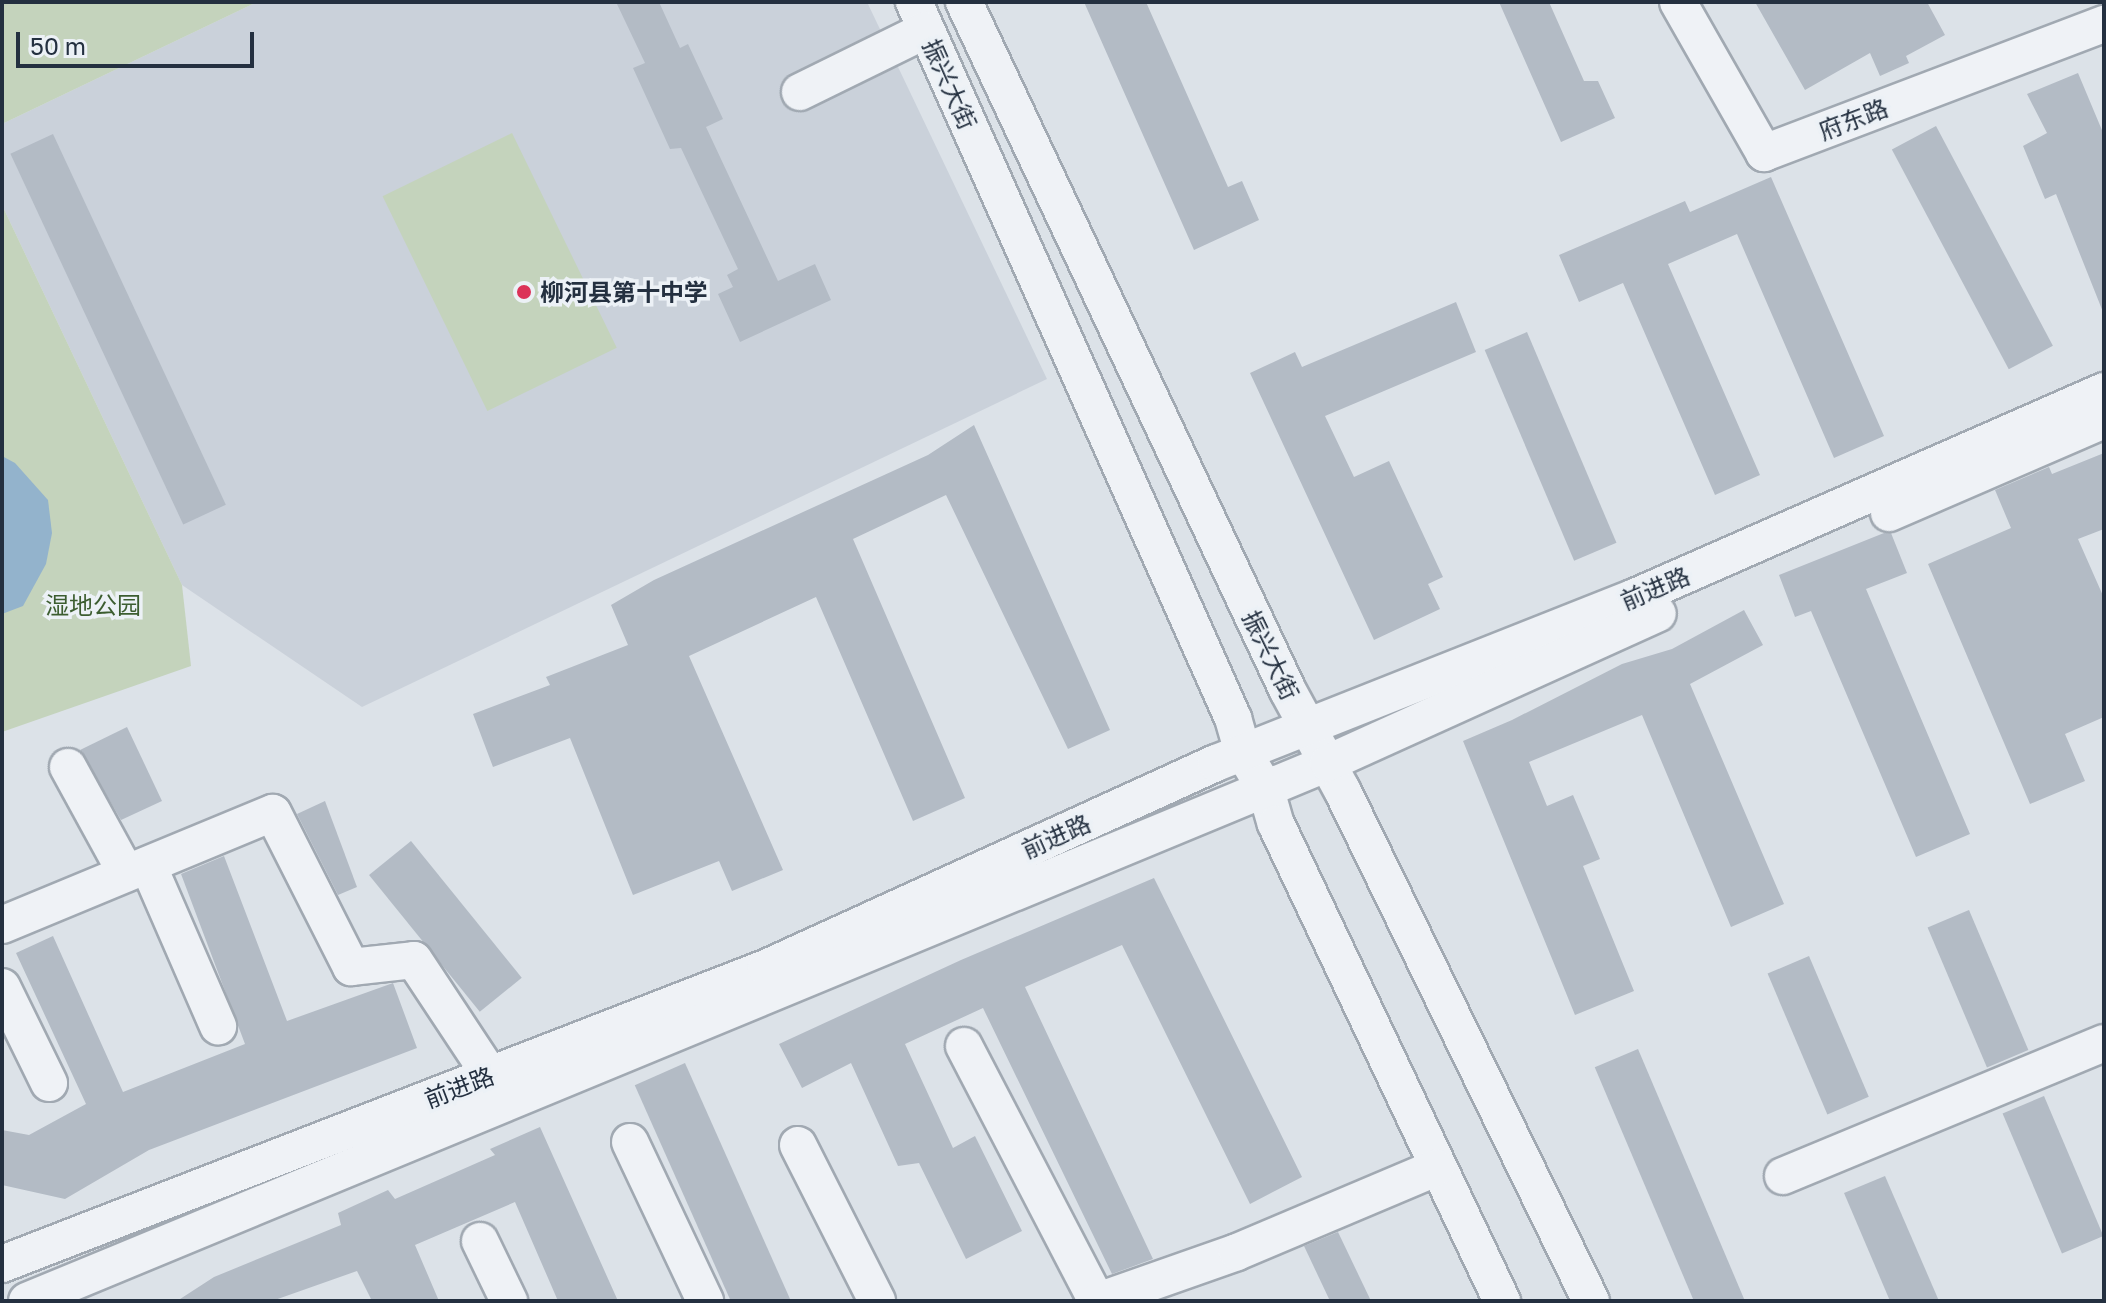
<!DOCTYPE html>
<html>
<head>
<meta charset="utf-8">
<style>
  body { margin:0 }
  #map { position:relative; width:2106px; height:1303px; overflow:hidden; background:#dce2e8; font-family:"Golos Text","Noto Sans SC",sans-serif }
  div>[style] { position:absolute }
  .built>* { inset:0; background:#cad1da }
  .green>* { inset:0; background:#c4d3bc; transform-origin:0 0 }
  .water>* { inset:0; background:#93b3cc }
  .building>* { inset:0; background:#b3bbc5; transform-origin:0 0 }
  .roads { filter:drop-shadow(2px 0 #a1a9b2) drop-shadow(-2px 0 #a1a9b2) drop-shadow(0 2px #a1a9b2) drop-shadow(0 -2px #a1a9b2) }
  .minor>* { height:36px; margin:-18px; padding:0 18px; transform-origin:18px; border-radius:18px; background:#eff2f6 }
  .dots>* { width:22px; height:22px; translate:-50% -50%; box-sizing:border-box; border:4px solid #ecf1f6; border-radius:50% }
  span { translate:-50% -50%; white-space:nowrap; text-align:center; line-height:1.15; -webkit-text-stroke:7px #ecf1f6; paint-order:stroke }
  .street-label { font-size:24px; color:#243040 }
  .poi-label { font-size:24px; color:#243040; font-weight:700 }
  .left { translate:0 -50%; text-align:left }
  .park-label { font-size:24px; color:#3c5d30 }
  .frame { position:absolute; inset:0; border:4px solid #243040; pointer-events:none }
  .scale { position:absolute; left:16px; top:32px; width:238px; height:36px; box-sizing:border-box; border:4px solid #243040; border-top:0; padding-left:10px; font-size:24px; line-height:28px; white-space:nowrap; color:#243040; -webkit-text-stroke:6px #ecf1f6; paint-order:stroke }
</style>
</head>
<body>
<div id="map">
  <div class="built">
    <i style="clip-path:polygon(257px 2px,867px 2px,1047px 379px,362px 707px,182px 585px,2px 205px,2px 124px)"></i>
  </div>
  <div class="green">
    <i style="clip-path:polygon(2px 2px,257px 2px,2px 124px)"></i>
    <i style="left:512px;top:133px;width:239px;height:144px;rotate:64deg"></i>
    <i style="clip-path:polygon(2px 205px,182px 585px,191px 666px,2px 732px)"></i>
  </div>
  <div class="water">
    <i style="clip-path:polygon(2px 456px,15px 463px,48px 500px,52px 533px,46px 564px,23px 606px,2px 614px)"></i>
  </div>
  <div class="building">
    <i style="clip-path:polygon(616px 2px,659px 2px,680px 48px,688px 44px,723px 119px,706px 127px,778px 281px,815px 264px,831px 300px,740px 342px,718px 294px,733px 287px,727px 275px,738px 269px,681px 148px,670px 149px,633px 68px,645px 63px)"></i>
    <i style="clip-path:polygon(1084px 2px,1146px 2px,1228px 187px,1242px 181px,1259px 220px,1194px 250px)"></i>
    <i style="clip-path:polygon(1499px 2px,1549px 2px,1584px 81px,1598px 81px,1615px 118px,1561px 142px)"></i>
    <i style="clip-path:polygon(1755px 2px,1927px 2px,1945px 35px,1906px 56px,1909px 63px,1880px 76px,1870px 53px,1805px 90px)"></i>
    <i style="clip-path:polygon(2078px 73px,2104px 135px,2103px 312px,2056px 194px,2045px 199px,2023px 146px,2047px 133px,2027px 94px)"></i>
    <i style="left:1936px;top:126px;width:249px;height:50px;rotate:62deg"></i>
    <i style="left:53px;top:134px;width:409px;height:47px;rotate:65deg"></i>
    <i style="clip-path:polygon(1771px 177px,1884px 436px,1834px 458px,1737px 234px,1668px 264px,1760px 475px,1715px 495px,1623px 283px,1579px 302px,1559px 255px,1685px 201px,1690px 212px)"></i>
    <i style="clip-path:polygon(1456px 302px,1476px 352px,1325px 416px,1354px 477px,1389px 461px,1443px 577px,1428px 584px,1440px 609px,1374px 640px,1250px 373px,1295px 352px,1302px 367px)"></i>
    <i style="left:1527px;top:332px;width:229px;height:46px;rotate:67deg"></i>
    <i style="clip-path:polygon(974px 425px,1110px 730px,1068px 749px,946px 495px,853px 539px,965px 798px,913px 821px,816px 597px,689px 656px,783px 870px,732px 891px,719px 861px,633px 895px,570px 738px,493px 767px,473px 714px,550px 685px,546px 677px,628px 645px,611px 605px,654px 580px,928px 455px)"></i>
    <i style="clip-path:polygon(2104px 453px,2104px 529px,2078px 539px,2104px 598px,2104px 717px,2065px 734px,2085px 781px,2030px 804px,1928px 564px,2011px 528px,1995px 490px,2049px 467px,2052px 474px)"></i>
    <i style="clip-path:polygon(1884px 533px,1891px 533px,1907px 573px,1866px 589px,1970px 834px,1916px 857px,1811px 611px,1795px 617px,1779px 575px)"></i>
    <i style="clip-path:polygon(1744px 610px,1763px 645px,1690px 684px,1784px 904px,1731px 927px,1642px 715px,1529px 762px,1547px 806px,1573px 795px,1600px 859px,1583px 866px,1634px 991px,1575px 1015px,1463px 741px,1512px 720px,1622px 664px,1672px 649px)"></i>
    <i style="clip-path:polygon(127px 727px,162px 801px,121px 820px,80px 750px)"></i>
    <i style="clip-path:polygon(325px 801px,357px 887px,338px 895px,297px 814px)"></i>
    <i style="left:411px;top:841px;width:176px;height:54px;rotate:51deg"></i>
    <i style="clip-path:polygon(224px 856px,287px 1021px,393px 983px,417px 1048px,149px 1150px,65px 1199px,2px 1185px,2px 1130px,29px 1135px,86px 1104px,16px 953px,53px 936px,123px 1092px,245px 1044px,181px 874px)"></i>
    <i style="clip-path:polygon(1154px 878px,1302px 1177px,1250px 1204px,1122px 945px,1025px 987px,1153px 1259px,1112px 1274px,983px 1008px,905px 1044px,953px 1148px,975px 1136px,1022px 1231px,966px 1259px,919px 1163px,898px 1166px,851px 1063px,802px 1088px,779px 1044px,961px 960px)"></i>
    <i style="left:1969px;top:910px;width:152px;height:45px;rotate:67deg"></i>
    <i style="left:1809px;top:956px;width:153px;height:45px;rotate:67deg"></i>
    <i style="left:1638px;top:1049px;width:275px;height:47px;rotate:67deg"></i>
    <i style="left:685px;top:1063px;width:261px;height:55px;rotate:66deg"></i>
    <i style="left:2044px;top:1096px;width:152px;height:45px;rotate:67deg"></i>
    <i style="clip-path:polygon(540px 1127px,618px 1301px,558px 1301px,515px 1202px,415px 1245px,439px 1301px,372px 1301px,357px 1271px,272px 1301px,177px 1301px,214px 1277px,341px 1225px,338px 1213px,388px 1190px,395px 1199px,495px 1155px,490px 1149px)"></i>
    <i style="clip-path:polygon(1885px 1176px,1939px 1301px,1890px 1301px,1844px 1193px)"></i>
    <i style="clip-path:polygon(1338px 1232px,1371px 1301px,1330px 1301px,1304px 1246px)"></i>
  </div>
  <div class="roads">
    <div class="minor">
      <i style="left:914px;top:2px;width:784px;rotate:65.99deg"></i>
      <i style="left:1233px;top:718px;width:35px;rotate:74deg"></i>
      <i style="left:1243px;top:752px;width:44px;rotate:58.8deg"></i>
      <i style="left:1266px;top:790px;width:35px;rotate:74deg"></i>
      <i style="left:1276px;top:824px;width:528px;rotate:64.65deg"></i>
      <i style="left:964px;top:2px;width:761px;rotate:64.81deg"></i>
      <i style="left:1288px;top:691px;width:113px;rotate:61.4deg"></i>
      <i style="left:1342px;top:790px;width:568px;rotate:64.02deg"></i>
      <i style="left:1678px;top:2px;width:174px;rotate:60.3deg"></i>
      <i style="left:1764px;top:153px;width:364px;rotate:-20.8deg"></i>
      <i style="left:800px;top:92px;width:140px;rotate:-26.2deg"></i>
      <i style="left:1889px;top:513px;width:234px;rotate:-23.4deg"></i>
      <i style="left:68px;top:767px;width:121px;rotate:61.3deg"></i>
      <i style="left:148px;top:865px;width:176px;rotate:66.5deg"></i>
      <i style="left:2px;top:925px;width:293px;rotate:-22.5deg"></i>
      <i style="left:273px;top:813px;width:173px;rotate:63.1deg"></i>
      <i style="left:351px;top:967px;width:63px;rotate:-6.3deg"></i>
      <i style="left:414px;top:960px;width:138px;rotate:56.5deg"></i>
      <i style="left:2px;top:987px;width:107px;rotate:63.9deg"></i>
      <i style="left:964px;top:1046px;width:288px;rotate:62.5deg"></i>
      <i style="left:630px;top:1142px;width:176px;rotate:64.7deg"></i>
      <i style="left:798px;top:1145px;width:175px;rotate:63.1deg"></i>
      <i style="left:1783px;top:1176px;width:347px;rotate:-22.5deg"></i>
      <i style="left:480px;top:1241px;width:67px;rotate:64.2deg"></i>
      <i style="left:2px;top:1264px;width:819px;rotate:-21.18deg"></i>
      <i style="left:766px;top:968px;width:494px;rotate:-24.5deg"></i>
      <i style="left:1216px;top:763px;width:451px;rotate:-21.6deg"></i>
      <i style="left:1635px;top:597px;width:512px;rotate:-23.71deg"></i>
      <i style="left:27px;top:1301px;width:1408px;rotate:-22.47deg"></i>
      <i style="left:1328px;top:763px;width:362px;rotate:-24.4deg"></i>
      <i style="left:1098px;top:1301px;width:147px;rotate:-19.4deg"></i>
      <i style="left:1237px;top:1252px;width:216px;rotate:-22.9deg"></i>
    </div>
  </div>
  <div class="dots">
    <i style="left:524px;top:292px;background:#dc3258"></i>
  </div>
  <div class="street-label">
    <span style="left:950px;top:84px;rotate:66deg">振兴大街</span>
    <span style="left:1853px;top:119px;rotate:-21deg">府东路</span>
    <span style="left:1655px;top:588px;rotate:-23deg">前进路</span>
    <span style="left:1271px;top:655px;rotate:64deg">振兴大街</span>
    <span style="left:1056px;top:836px;rotate:-24deg">前进路</span>
    <span style="left:459px;top:1087px;rotate:-21deg">前进路</span>
  </div>
  <div class="poi-label">
    <span class="left" style="left:540px;top:292px">柳河县第十中学</span>
  </div>
  <div class="park-label">
    <span style="left:93px;top:605px">湿地公园</span>
  </div>
  <div class="frame"></div>
  <div class="scale">50 m</div>
</div>
</body>
</html>
